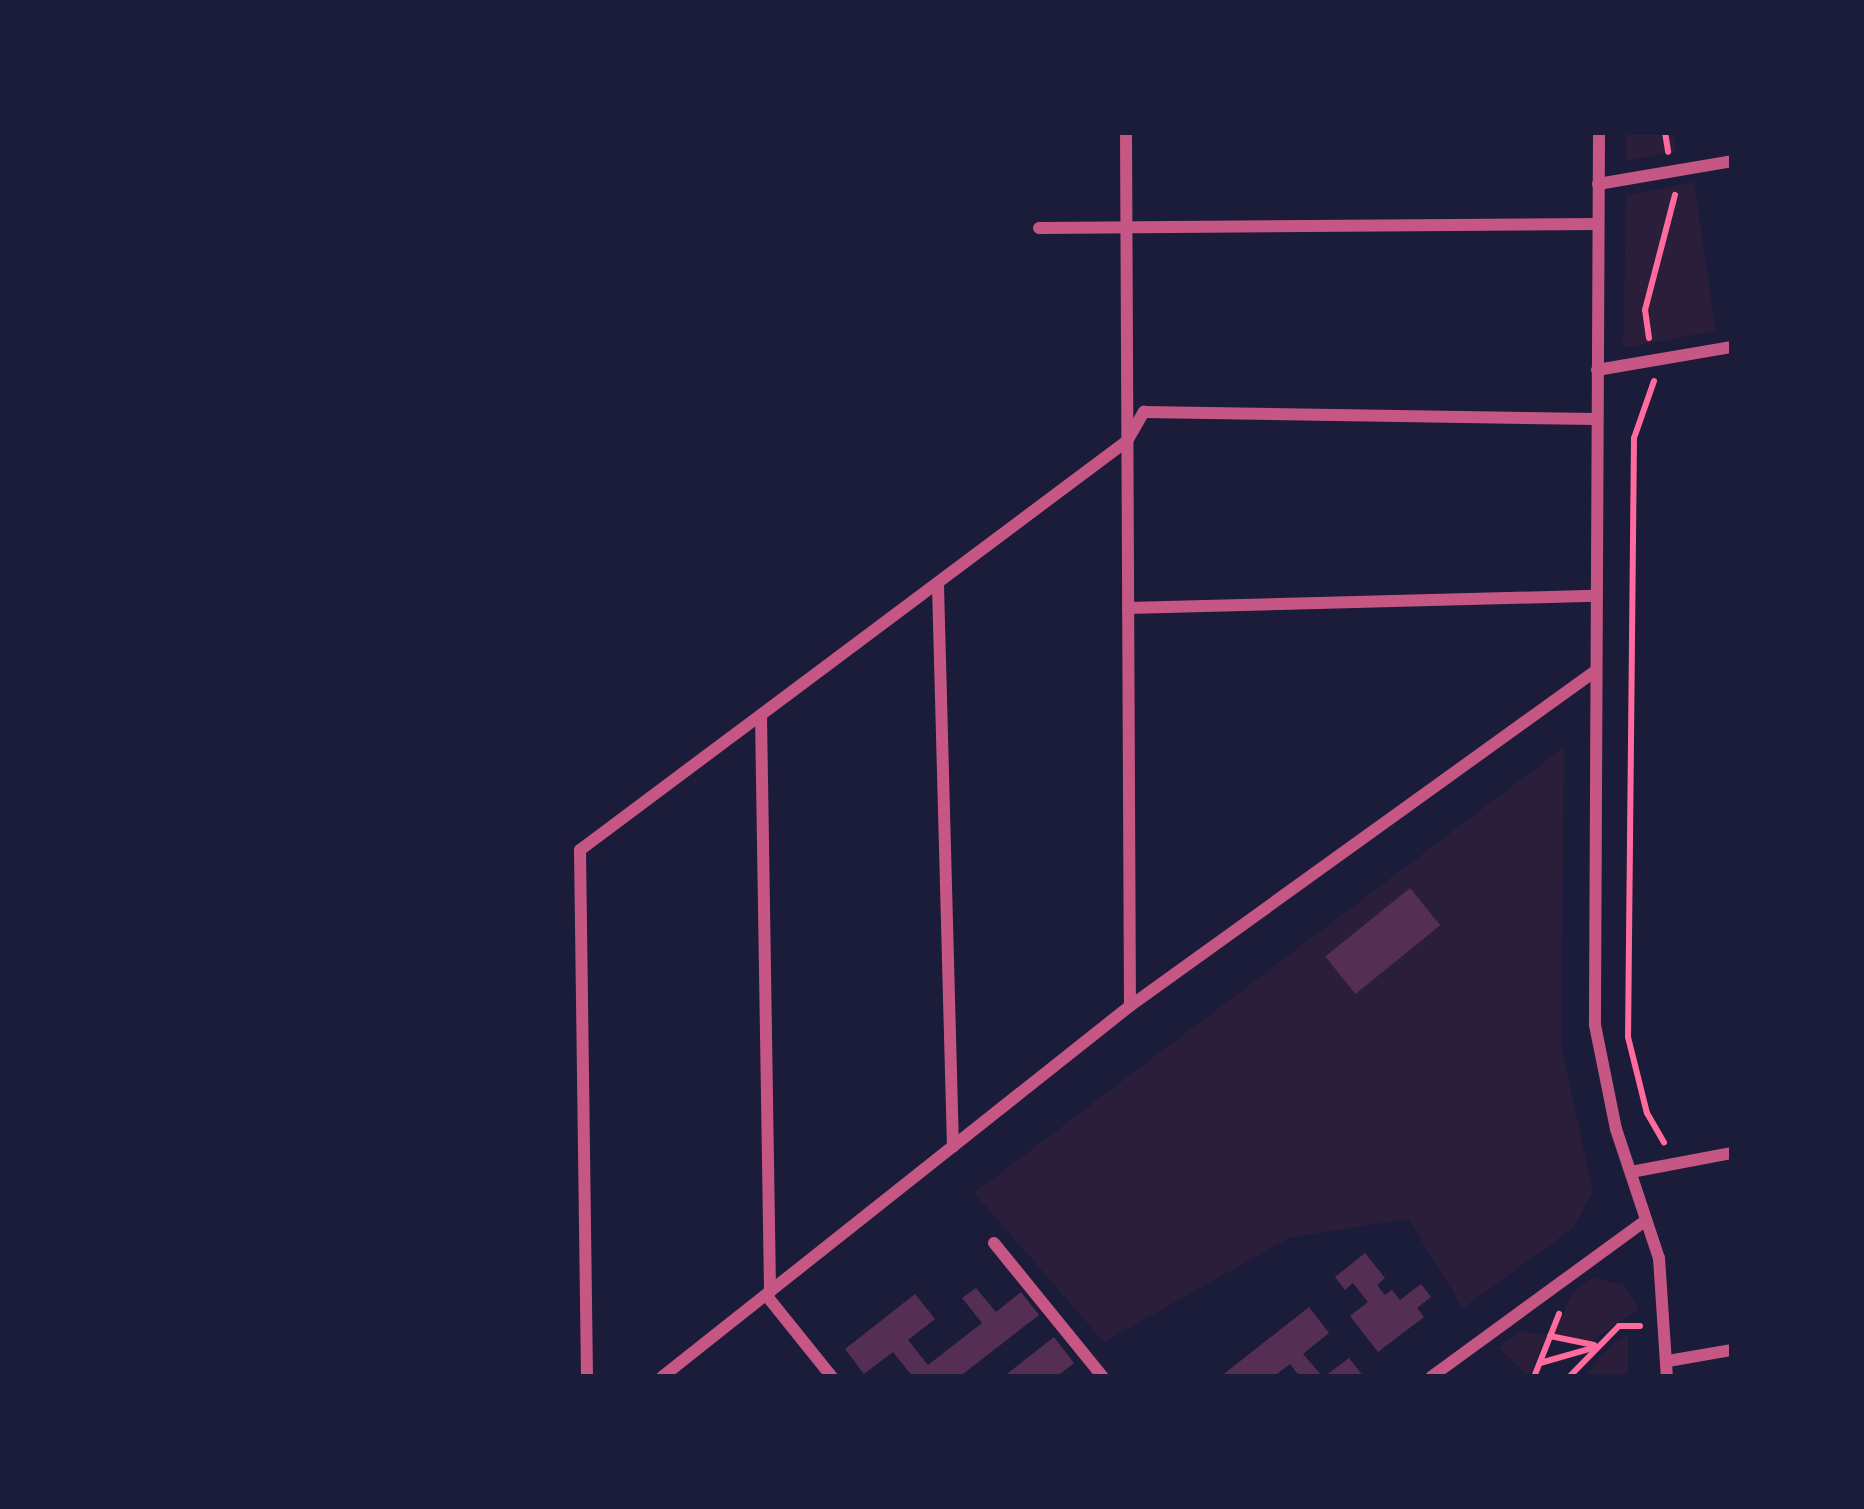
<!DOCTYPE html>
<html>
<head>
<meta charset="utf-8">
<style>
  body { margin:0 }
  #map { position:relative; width:1864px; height:1509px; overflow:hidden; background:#1b1b3a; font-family:"Sofia Sans Condensed",sans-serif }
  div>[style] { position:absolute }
  .green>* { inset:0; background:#2a1e3b }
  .building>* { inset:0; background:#542f53; transform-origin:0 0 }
  .path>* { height:6px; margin:-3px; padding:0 3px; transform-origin:3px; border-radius:3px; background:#ff6b9d }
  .minor>* { height:12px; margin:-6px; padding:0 6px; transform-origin:6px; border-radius:6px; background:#c65784 }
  span { translate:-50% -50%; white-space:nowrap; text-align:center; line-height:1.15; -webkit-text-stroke:12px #1b1b3a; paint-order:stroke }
  .frame { position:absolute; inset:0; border:135px solid #1b1b3a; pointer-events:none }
</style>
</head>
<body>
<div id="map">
  <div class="green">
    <i style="clip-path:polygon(1626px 132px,1674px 132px,1676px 151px,1626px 161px)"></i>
    <i style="clip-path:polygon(1694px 182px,1716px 331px,1623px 348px,1626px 196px)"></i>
    <i style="clip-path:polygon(1564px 747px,1561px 1045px,1593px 1192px,1573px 1228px,1463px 1308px,1408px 1219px,1289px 1238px,1104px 1342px,974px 1193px)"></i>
    <i style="clip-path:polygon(1595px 1278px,1623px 1285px,1639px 1309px,1590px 1342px,1554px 1335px,1573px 1291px)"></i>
    <i style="clip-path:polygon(1520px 1331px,1546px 1335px,1529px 1377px,1499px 1347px)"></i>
    <i style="clip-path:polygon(1628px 1335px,1628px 1377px,1584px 1377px,1614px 1341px)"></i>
  </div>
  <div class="building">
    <i style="left:1410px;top:888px;width:48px;height:109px;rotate:51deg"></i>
    <i style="clip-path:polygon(1365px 1253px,1385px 1278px,1377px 1285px,1385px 1295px,1392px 1290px,1400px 1300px,1421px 1284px,1431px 1297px,1417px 1308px,1424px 1317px,1378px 1352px,1350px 1316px,1368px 1302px,1353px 1283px,1345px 1290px,1335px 1277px)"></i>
    <i style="clip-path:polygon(976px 1288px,996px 1312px,1021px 1292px,1039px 1315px,959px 1377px,913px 1377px,893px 1352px,864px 1374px,845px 1349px,915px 1294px,935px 1319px,908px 1340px,928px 1365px,982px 1323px,962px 1298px)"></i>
    <i style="clip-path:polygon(1309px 1307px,1329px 1333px,1303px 1354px,1323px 1377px,1300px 1377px,1290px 1364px,1273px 1377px,1220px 1377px)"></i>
    <i style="clip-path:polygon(1054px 1337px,1074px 1363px,1056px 1377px,1003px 1377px)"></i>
    <i style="clip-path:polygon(1349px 1358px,1364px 1377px,1324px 1377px)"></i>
  </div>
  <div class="path">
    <i style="left:1665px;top:132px;width:20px;rotate:81deg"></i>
    <i style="left:1649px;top:338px;width:28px;rotate:-98deg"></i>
    <i style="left:1645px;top:310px;width:119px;rotate:-75.4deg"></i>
    <i style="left:1654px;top:381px;width:60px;rotate:109.3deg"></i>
    <i style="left:1634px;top:438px;width:599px;rotate:90.57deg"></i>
    <i style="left:1628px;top:1037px;width:78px;rotate:76deg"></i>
    <i style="left:1647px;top:1113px;width:34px;rotate:60deg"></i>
    <i style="left:1550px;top:1336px;width:45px;rotate:11.6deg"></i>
    <i style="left:1540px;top:1363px;width:58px;rotate:-15.9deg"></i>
    <i style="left:1534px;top:1377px;width:68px;rotate:-68.4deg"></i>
    <i style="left:1569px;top:1377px;width:71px;rotate:-45.6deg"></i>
    <i style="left:1619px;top:1326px;width:21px"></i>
  </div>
  <div class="minor">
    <i style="left:1126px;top:132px;width:874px;rotate:89.74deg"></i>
    <i style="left:1599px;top:132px;width:893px;rotate:90.26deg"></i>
    <i style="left:1595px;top:1025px;width:106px;rotate:78.6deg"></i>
    <i style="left:1616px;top:1129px;width:136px;rotate:71.6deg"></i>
    <i style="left:1659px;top:1258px;width:119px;rotate:86.2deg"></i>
    <i style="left:1598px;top:184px;width:136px;rotate:-9.7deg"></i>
    <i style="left:1039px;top:228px;width:559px;rotate:-0.41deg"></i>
    <i style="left:1597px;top:370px;width:137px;rotate:-9.7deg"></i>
    <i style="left:938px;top:586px;width:561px;rotate:88.47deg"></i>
    <i style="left:1128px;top:608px;width:466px;rotate:-1.5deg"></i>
    <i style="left:761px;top:716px;width:576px;rotate:89.1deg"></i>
    <i style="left:1631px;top:1172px;width:103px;rotate:-10.7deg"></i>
    <i style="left:994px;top:1243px;width:173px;rotate:50.9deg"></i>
    <i style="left:766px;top:1295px;width:105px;rotate:51.2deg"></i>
    <i style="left:1668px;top:1361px;width:65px;rotate:-9.8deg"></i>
    <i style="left:587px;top:1377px;width:527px;rotate:-90.76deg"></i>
    <i style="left:580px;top:850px;width:683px;rotate:-36.79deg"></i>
    <i style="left:1127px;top:441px;width:34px;rotate:-60deg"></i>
    <i style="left:1144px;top:412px;width:452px;rotate:0.9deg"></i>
    <i style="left:662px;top:1377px;width:597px;rotate:-38.41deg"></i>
    <i style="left:1130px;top:1006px;width:572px;rotate:-35.75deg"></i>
    <i style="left:1431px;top:1377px;width:266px;rotate:-36.1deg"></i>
  </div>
  <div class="frame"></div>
</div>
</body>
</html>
